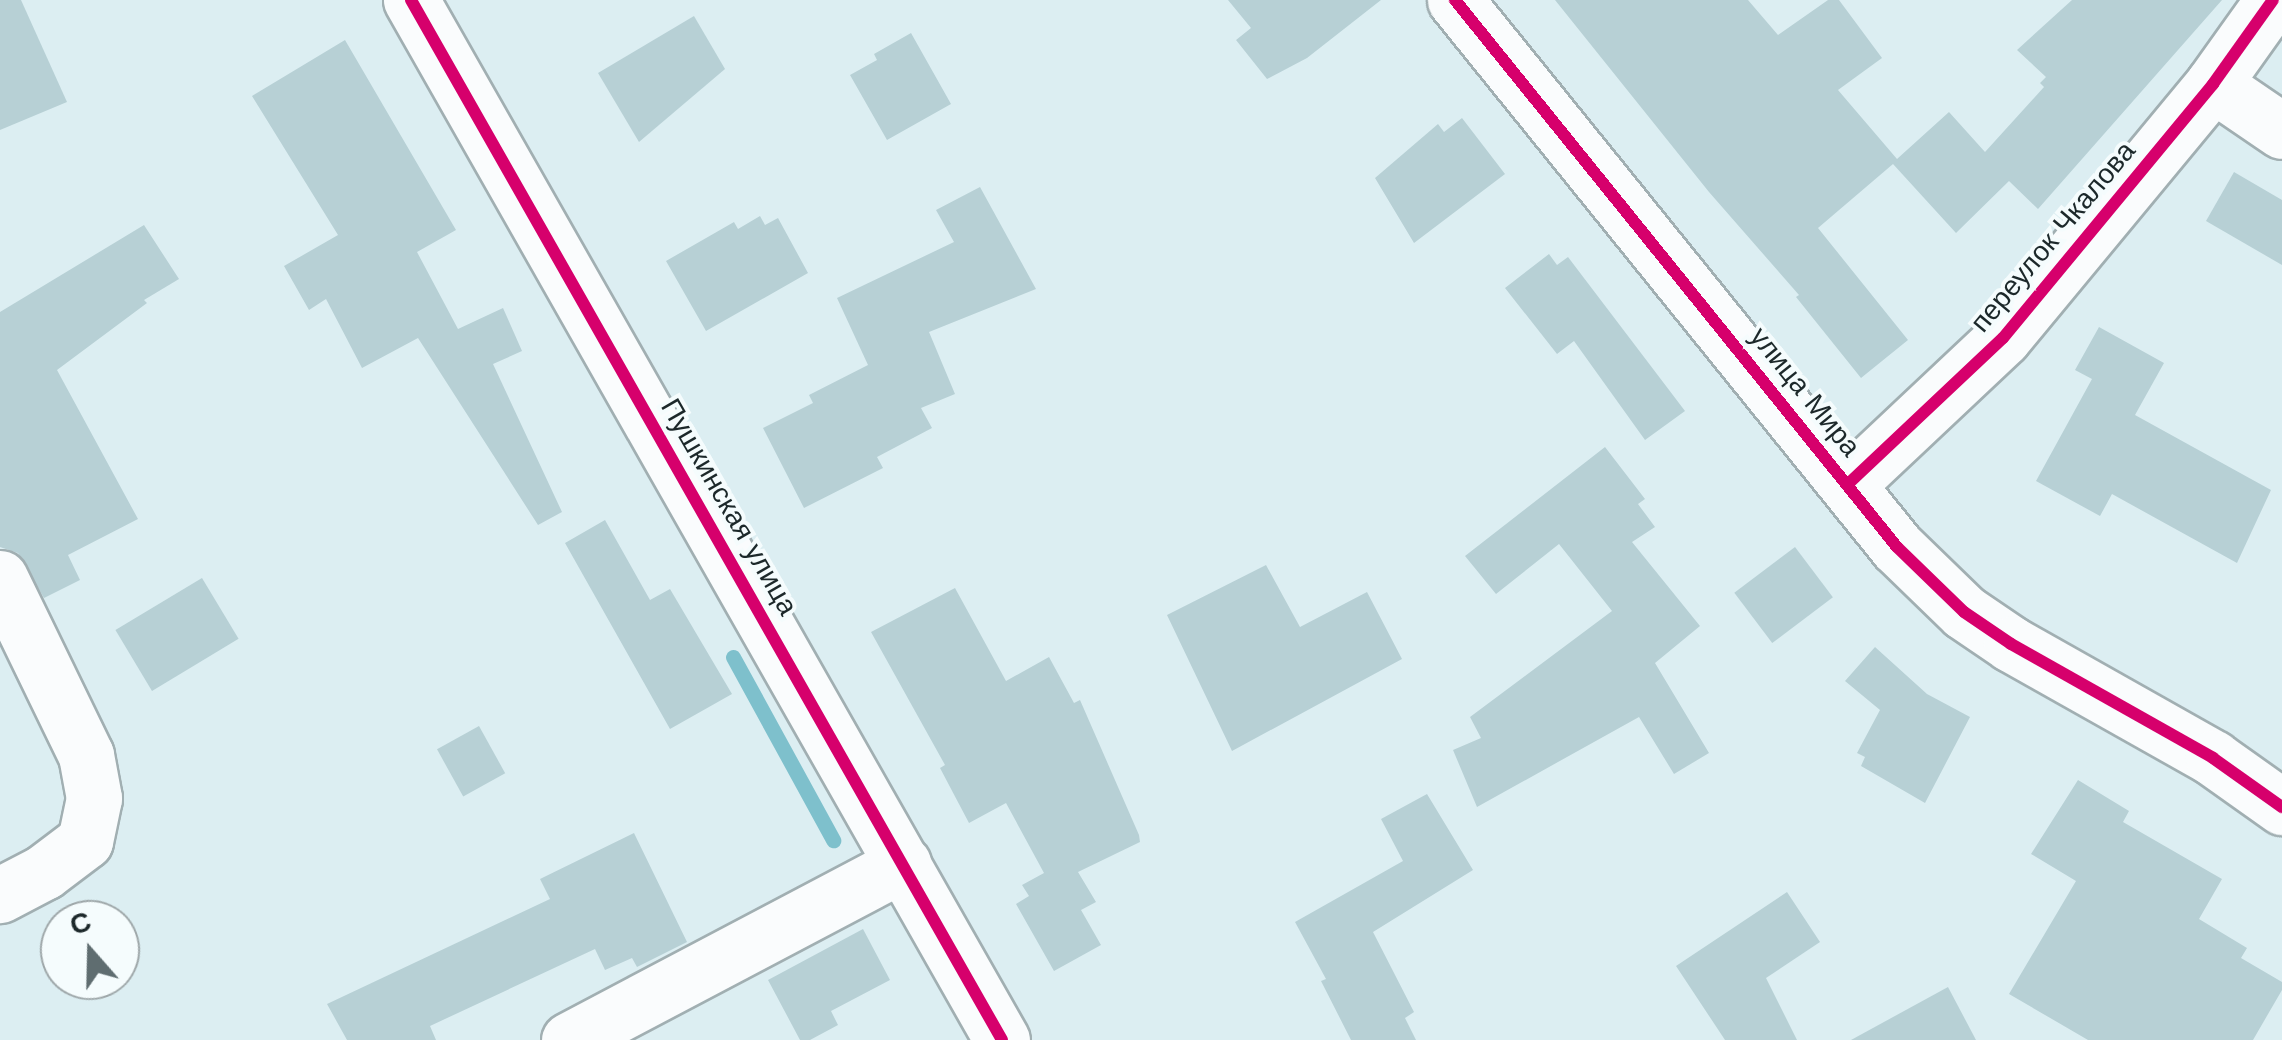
<!DOCTYPE html>
<html>
<head>
<meta charset="utf-8">
<style>
  body { margin:0 }
  #map { position:relative; width:2282px; height:1040px; overflow:hidden; background:#dceef2; font-family:"Work Sans",sans-serif }
  div>[style] { position:absolute }
  .stream>* { height:15px; margin:-7.5px; padding:0 7.5px; transform-origin:7.5px; border-radius:7.5px; background:#7ec0cc }
  .building>* { inset:0; background:#b7d0d5; transform-origin:0 0 }
  .roads { filter:drop-shadow(2px 0 #a1afb2) drop-shadow(-2px 0 #a1afb2) drop-shadow(0 2px #a1afb2) drop-shadow(0 -2px #a1afb2) }
  .street>* { height:55px; margin:-27.5px; padding:0 27.5px; transform-origin:27.5px; border-radius:27.5px; background:#fafcfd }
  .cycleway>* { height:12px; margin:-6px; padding:0 6px; transform-origin:6px; border-radius:6px; background:#d6006c }
  span { translate:-50% -50%; white-space:nowrap; text-align:center; line-height:1.15; -webkit-text-stroke:8px #f5fcfd; paint-order:stroke }
  .street-label { font-size:28px; color:#1c282a }
  .north { position:absolute; left:40px; top:900px; width:100px; height:100px; box-sizing:border-box; background:#f5fcfd; border:2px solid #9ea7a9; border-radius:50%; rotate:340deg; font-size:28px; font-weight:700; line-height:40px; text-align:center; color:#1c282a }
  .north::after { content:''; display:block; margin:auto; width:35px; height:45px; background:#5f6d70; clip-path:polygon(50% 0,100% 100%,50% 72%,0 100%) }
</style>
</head>
<body>
<div id="map">
  <div class="stream">
    <i style="left:733px;top:657px;width:209px;rotate:61.3deg"></i>
  </div>
  <div class="building">
    <i style="clip-path:polygon(0 0,21px 0,67px 102px,0 130px)"></i>
    <i style="clip-path:polygon(1228px 0,1381px 0,1307px 58px,1267px 79px,1236px 40px,1251px 28px)"></i>
    <i style="clip-path:polygon(1555px 0,1748px 0,1778px 35px,1828px 0,1839px 0,1882px 58px,1838px 90px,1897px 159px,1949px 112px,1985px 152px,2044px 87px,2040px 83px,2046px 77px,2017px 50px,2072px 0,2222px 0,2038px 209px,2009px 181px,1956px 233px,1893px 164px,1818px 228px,1908px 340px,1861px 378px,1796px 297px,1799px 295px,1709px 192px)"></i>
    <i style="clip-path:polygon(694px 16px,725px 69px,639px 142px,598px 73px)"></i>
    <i style="clip-path:polygon(911px 33px,951px 104px,887px 140px,850px 75px,877px 60px,874px 54px)"></i>
    <i style="clip-path:polygon(345px 40px,456px 230px,417px 252px,458px 329px,503px 308px,522px 351px,493px 364px,562px 512px,538px 525px,418px 338px,362px 368px,326px 299px,309px 310px,284px 266px,338px 235px,252px 96px)"></i>
    <i style="clip-path:polygon(1462px 118px,1505px 174px,1414px 243px,1375px 178px,1438px 124px,1444px 132px)"></i>
    <i style="clip-path:polygon(2234px 172px,2282px 200px,2282px 265px,2206px 221px)"></i>
    <i style="clip-path:polygon(980px 187px,1036px 289px,929px 332px,955px 394px,921px 408px,932px 428px,877px 457px,883px 468px,804px 508px,763px 428px,813px 403px,809px 395px,868px 365px,837px 298px,954px 242px,936px 210px)"></i>
    <i style="clip-path:polygon(760px 216px,765px 225px,778px 218px,808px 273px,706px 331px,666px 261px,734px 222px,738px 229px)"></i>
    <i style="clip-path:polygon(144px 225px,179px 279px,144px 300px,147px 303px,57px 370px,138px 519px,68px 555px,80px 580px,44px 598px,18px 553px,0 547px,0 312px)"></i>
    <i style="clip-path:polygon(1549px 254px,1557px 265px,1568px 257px,1685px 411px,1645px 440px,1574px 341px,1557px 354px,1505px 288px)"></i>
    <i style="clip-path:polygon(2099px 327px,2164px 363px,2135px 415px,2271px 490px,2237px 563px,2112px 494px,2100px 516px,2036px 481px,2092px 379px,2075px 370px)"></i>
    <i style="clip-path:polygon(1605px 447px,1645px 499px,1638px 504px,1655px 527px,1632px 542px,1700px 626px,1655px 663px,1709px 753px,1674px 774px,1639px 717px,1477px 807px,1453px 750px,1481px 738px,1470px 717px,1612px 611px,1559px 544px,1496px 594px,1465px 556px)"></i>
    <i style="clip-path:polygon(605px 520px,650px 600px,670px 589px,732px 694px,670px 729px,565px 543px)"></i>
    <i style="left:1795px;top:547px;width:63px;height:76px;rotate:53deg"></i>
    <i style="clip-path:polygon(1266px 565px,1300px 627px,1367px 592px,1402px 659px,1232px 751px,1167px 615px)"></i>
    <i style="left:202px;top:578px;width:71px;height:101px;rotate:59deg"></i>
    <i style="clip-path:polygon(955px 588px,1006px 681px,1049px 657px,1074px 703px,1080px 700px,1139px 835px,1140px 842px,1078px 872px,1096px 902px,1081px 910px,1101px 945px,1054px 971px,1016px 904px,1029px 896px,1022px 885px,1044px 873px,1006px 803px,969px 823px,940px 768px,945px 765px,871px 632px)"></i>
    <i style="clip-path:polygon(1875px 647px,1927px 694px,1970px 717px,1925px 803px,1861px 766px,1865px 757px,1857px 753px,1880px 710px,1845px 681px)"></i>
    <i style="left:479px;top:726px;width:54px;height:48px;rotate:61deg"></i>
    <i style="clip-path:polygon(2078px 780px,2129px 811px,2123px 822px,2222px 879px,2199px 919px,2247px 948px,2241px 958px,2282px 982px,2282px 990px,2253px 1040px,2088px 1040px,2009px 994px,2076px 881px,2031px 854px)"></i>
    <i style="clip-path:polygon(1427px 794px,1473px 870px,1373px 932px,1414px 1012px,1405px 1018px,1416px 1040px,1351px 1040px,1321px 981px,1326px 979px,1295px 922px,1403px 861px,1381px 819px)"></i>
    <i style="clip-path:polygon(634px 833px,687px 942px,637px 967px,632px 958px,605px 970px,595px 949px,430px 1026px,436px 1040px,347px 1040px,327px 1004px,550px 899px,540px 879px)"></i>
    <i style="clip-path:polygon(1787px 892px,1820px 942px,1766px 978px,1797px 1040px,1725px 1040px,1676px 966px)"></i>
    <i style="clip-path:polygon(863px 929px,890px 980px,831px 1011px,838px 1025px,810px 1040px,800px 1040px,768px 980px)"></i>
    <i style="clip-path:polygon(1948px 987px,1976px 1040px,1851px 1040px)"></i>
  </div>
  <div class="roads">
    <div class="street">
      <i style="left:411px;top:0;width:1196px;rotate:60.39deg"></i>
      <i style="left:1455px;top:0;width:703px;rotate:51.06deg"></i>
      <i style="left:1897px;top:547px;width:93px;rotate:44.1deg"></i>
      <i style="left:1964px;top:612px;width:57px;rotate:34.2deg"></i>
      <i style="left:2011px;top:644px;width:232px;rotate:29.4deg"></i>
      <i style="left:2213px;top:758px;width:85px;rotate:35.4deg"></i>
      <i style="left:2213px;top:84px;width:83px;rotate:34.3deg"></i>
      <i style="left:1848px;top:484px;width:213px;rotate:-43.3deg"></i>
      <i style="left:2003px;top:338px;width:330px;rotate:-50.4deg"></i>
      <i style="left:2213px;top:84px;width:103px;rotate:-54.5deg"></i>
      <i style="left:0;top:578px;width:197px;rotate:64.1deg"></i>
      <i style="left:86px;top:755px;width:44px;rotate:79.5deg"></i>
      <i style="left:94px;top:798px;width:44px;rotate:101.8deg"></i>
      <i style="left:85px;top:841px;width:51px;rotate:142.9deg"></i>
      <i style="left:44px;top:872px;width:50px;rotate:152.4deg"></i>
      <i style="left:569px;top:1040px;width:378px;rotate:-27.8deg"></i>
    </div>
  </div>
  <div class="cycleway">
    <i style="left:411px;top:0;width:1196px;rotate:60.39deg"></i>
    <i style="left:1455px;top:0;width:703px;rotate:51.06deg"></i>
    <i style="left:1897px;top:547px;width:93px;rotate:44.1deg"></i>
    <i style="left:1964px;top:612px;width:57px;rotate:34.2deg"></i>
    <i style="left:2011px;top:644px;width:232px;rotate:29.4deg"></i>
    <i style="left:2213px;top:758px;width:85px;rotate:35.4deg"></i>
    <i style="left:1848px;top:484px;width:213px;rotate:-43.3deg"></i>
    <i style="left:2003px;top:338px;width:330px;rotate:-50.4deg"></i>
    <i style="left:2213px;top:84px;width:103px;rotate:-54.5deg"></i>
  </div>
  <div class="street-label">
    <span style="left:2053px;top:237px;rotate:-50deg">переулок Чкалова</span>
    <span style="left:1805px;top:392px;rotate:51deg">улица Мира</span>
    <span style="left:729px;top:507px;rotate:60deg">Пушкинская улица</span>
  </div>
  <div class="north">С</div>
</div>
</body>
</html>
